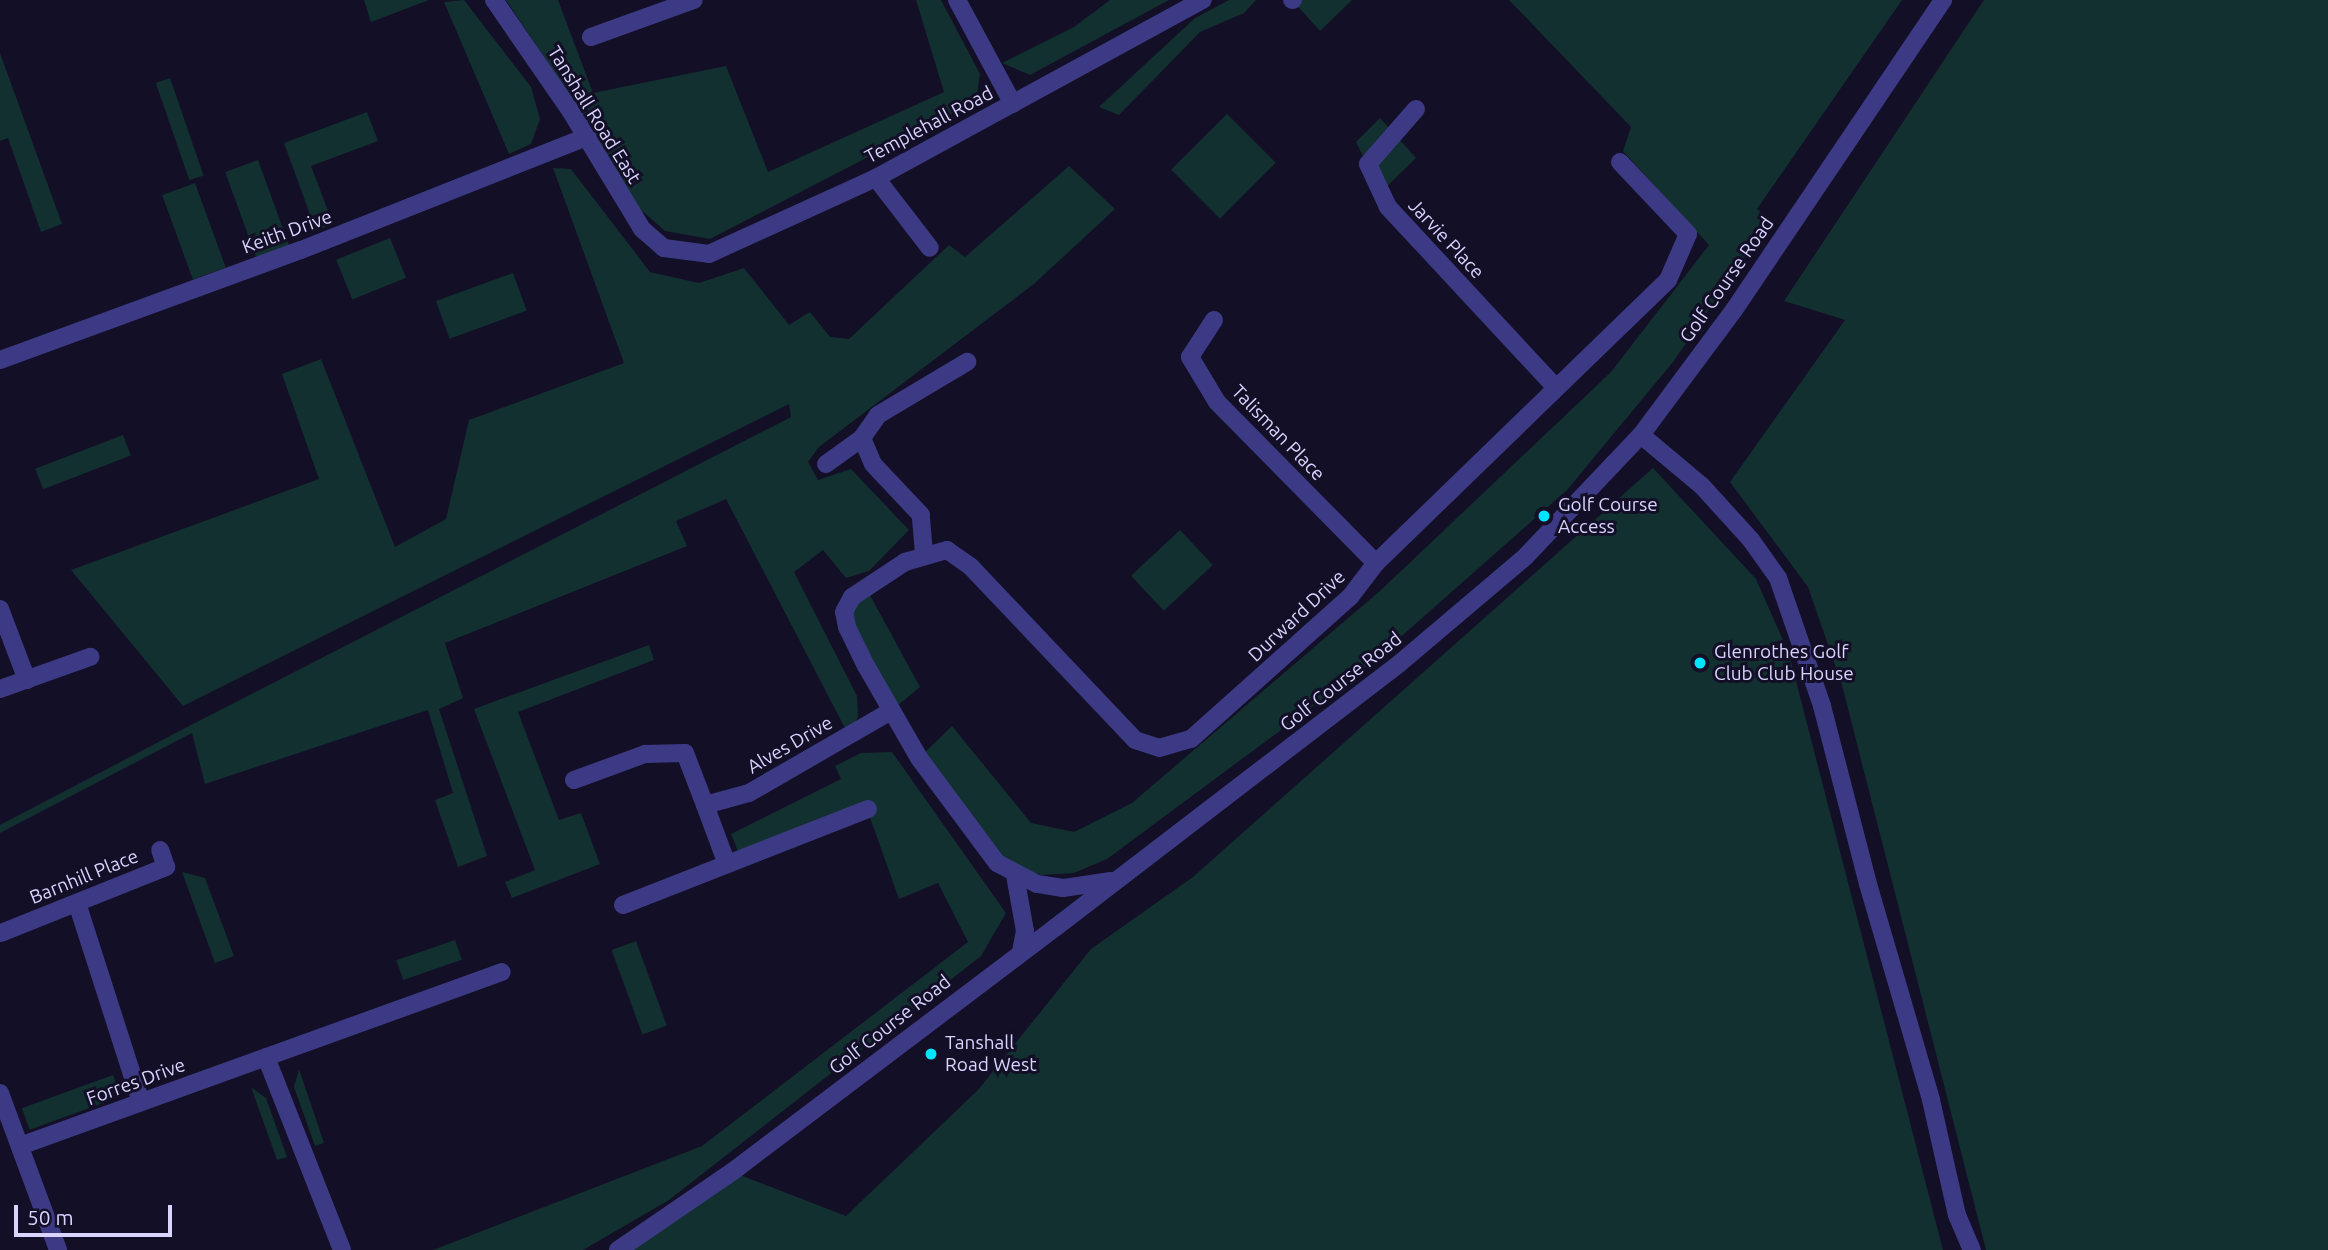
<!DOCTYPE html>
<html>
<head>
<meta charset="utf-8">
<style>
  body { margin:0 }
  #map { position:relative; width:2328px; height:1250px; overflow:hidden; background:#130f26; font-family:Ubuntu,sans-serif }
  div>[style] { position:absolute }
  .green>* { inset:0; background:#12302f; transform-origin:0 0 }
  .minor>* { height:18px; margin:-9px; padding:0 9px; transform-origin:9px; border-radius:9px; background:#3d3a85 }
  .dots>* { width:19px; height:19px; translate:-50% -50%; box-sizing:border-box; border:4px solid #130f26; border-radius:50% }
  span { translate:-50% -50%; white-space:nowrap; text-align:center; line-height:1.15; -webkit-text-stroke:6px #130f26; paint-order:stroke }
  .street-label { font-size:19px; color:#d9d4ff }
  .poi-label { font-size:19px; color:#d9d4ff }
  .left { translate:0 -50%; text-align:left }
  .scale { position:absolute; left:14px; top:1205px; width:158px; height:32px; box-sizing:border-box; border:4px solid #d9d4ff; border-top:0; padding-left:9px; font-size:21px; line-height:24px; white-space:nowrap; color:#d9d4ff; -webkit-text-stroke:5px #130f26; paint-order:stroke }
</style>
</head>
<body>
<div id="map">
  <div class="green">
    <i style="clip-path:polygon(364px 0,429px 0,371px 22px)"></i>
    <i style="clip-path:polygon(464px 0,531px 87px,540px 119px,531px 144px,509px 154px,444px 2px)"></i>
    <i style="clip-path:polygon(506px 0,558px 0,593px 93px,726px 66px,768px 172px,944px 92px,916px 0,941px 0,980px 74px,976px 101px,710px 239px,665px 231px,632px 202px,570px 96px)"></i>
    <i style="clip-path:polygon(1110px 0,1169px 0,1030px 75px,1002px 63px,1074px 27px)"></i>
    <i style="clip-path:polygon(1229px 0,1256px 0,1244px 13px,1200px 32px,1119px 115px,1099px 107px,1195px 18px)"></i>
    <i style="clip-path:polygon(1292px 0,1352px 0,1320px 31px)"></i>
    <i style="clip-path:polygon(1509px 0,1902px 0,1757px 209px,1771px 219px,1673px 362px,1567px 490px,1370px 664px,1107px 859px,1074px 873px,1042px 875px,1016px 868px,987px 843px,919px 758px,952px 726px,1031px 823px,1074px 832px,1132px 803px,1381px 590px,1611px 372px,1709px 245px,1623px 151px,1631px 127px)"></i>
    <i style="clip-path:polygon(1984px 0,2328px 0,2328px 1250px,1986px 1250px,1842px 685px,1808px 587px,1730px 482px,1845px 320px,1784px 301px)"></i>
    <i style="clip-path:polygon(0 53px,62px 224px,41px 232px,8px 138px,0 141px)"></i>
    <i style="left:170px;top:78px;width:103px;height:15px;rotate:71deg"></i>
    <i style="clip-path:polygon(367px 112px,378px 141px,311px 166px,333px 224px,316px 231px,284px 143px)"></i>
    <i style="left:1227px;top:114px;width:69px;height:79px;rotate:45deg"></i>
    <i style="clip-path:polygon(1380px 118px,1416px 158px,1381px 192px,1356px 142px)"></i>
    <i style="left:258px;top:160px;width:91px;height:35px;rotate:70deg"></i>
    <i style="clip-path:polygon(1069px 166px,1115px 209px,1035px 283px,819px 447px,808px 462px,818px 480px,851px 469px,909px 530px,869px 571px,846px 578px,823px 550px,794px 572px,857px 696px,858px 717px,849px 736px,726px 499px,676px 521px,687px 546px,445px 643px,463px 698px,439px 709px,487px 856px,458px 867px,435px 800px,453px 793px,428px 710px,205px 784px,192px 733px,0 833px,0 825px,191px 725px,791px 417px,789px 404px,183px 706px,71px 570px,319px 479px,282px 374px,321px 359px,395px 547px,446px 519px,469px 420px,624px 363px,553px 168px,571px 169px,650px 272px,699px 283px,744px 268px,789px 325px,810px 312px,830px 337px,849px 339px,949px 245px,965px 257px)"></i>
    <i style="left:195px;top:183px;width:90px;height:35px;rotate:70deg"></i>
    <i style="left:390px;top:238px;width:43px;height:58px;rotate:68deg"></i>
    <i style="left:513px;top:273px;width:40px;height:82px;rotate:70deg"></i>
    <i style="left:123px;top:435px;width:22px;height:94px;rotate:69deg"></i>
    <i style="clip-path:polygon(1653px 468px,1756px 579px,1789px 654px,1943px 1250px,618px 1250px,732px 1172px,846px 1216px,978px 1090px,1091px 949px,1193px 877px)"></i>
    <i style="left:1180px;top:530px;width:48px;height:67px;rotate:47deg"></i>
    <i style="clip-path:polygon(865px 586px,920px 687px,891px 711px,854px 643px,852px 597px)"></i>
    <i style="clip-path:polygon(649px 645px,654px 660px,518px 712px,559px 820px,581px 813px,600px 864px,512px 898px,505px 882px,535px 870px,474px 709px)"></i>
    <i style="clip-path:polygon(892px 752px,1006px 913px,981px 956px,669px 1200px,583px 1250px,433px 1250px,702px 1146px,968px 942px,938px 883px,899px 899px,867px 809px,741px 859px,731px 834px,841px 779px,835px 766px,861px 753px)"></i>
    <i style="clip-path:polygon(182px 872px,205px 878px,234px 956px,215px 963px)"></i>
    <i style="left:455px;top:940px;width:21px;height:62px;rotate:71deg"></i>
    <i style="left:636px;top:941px;width:90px;height:26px;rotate:70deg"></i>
    <i style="clip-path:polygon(299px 1069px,324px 1143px,315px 1146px,294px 1087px)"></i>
    <i style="left:113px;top:1075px;width:23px;height:97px;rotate:70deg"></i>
    <i style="clip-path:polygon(251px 1087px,266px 1098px,287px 1157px,277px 1160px)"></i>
  </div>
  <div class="minor">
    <i style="left:494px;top:0;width:134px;rotate:55.4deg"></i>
    <i style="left:570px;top:110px;width:139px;rotate:58.8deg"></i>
    <i style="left:642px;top:229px;width:29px;rotate:41deg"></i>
    <i style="left:664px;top:248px;width:45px;rotate:7.6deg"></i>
    <i style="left:709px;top:254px;width:183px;rotate:-24.5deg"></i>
    <i style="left:876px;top:178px;width:372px;rotate:-28.6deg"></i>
    <i style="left:957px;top:0;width:118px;rotate:61.7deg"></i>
    <i style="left:1292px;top:0;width:1px"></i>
    <i style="left:591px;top:37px;width:109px;rotate:-19.8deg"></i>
    <i style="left:1416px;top:109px;width:73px;rotate:131.1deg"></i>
    <i style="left:1368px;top:164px;width:47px;rotate:65.1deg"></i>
    <i style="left:1388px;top:207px;width:247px;rotate:47.1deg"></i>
    <i style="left:876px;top:178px;width:88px;rotate:52.4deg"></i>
    <i style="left:1214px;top:320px;width:44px;rotate:123deg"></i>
    <i style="left:1190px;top:357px;width:52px;rotate:59deg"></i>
    <i style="left:1217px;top:402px;width:226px;rotate:45.4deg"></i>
    <i style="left:0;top:360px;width:320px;rotate:-20.1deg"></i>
    <i style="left:301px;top:250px;width:308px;rotate:-21.6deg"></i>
    <i style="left:1641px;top:435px;width:80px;rotate:39.9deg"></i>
    <i style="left:1702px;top:486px;width:73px;rotate:47.8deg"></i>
    <i style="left:1751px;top:540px;width:47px;rotate:54.6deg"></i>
    <i style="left:1778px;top:578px;width:135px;rotate:71deg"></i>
    <i style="left:1822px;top:706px;width:184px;rotate:75.5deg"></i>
    <i style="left:1868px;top:884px;width:225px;rotate:73.7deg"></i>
    <i style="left:1931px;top:1100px;width:118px;rotate:77.3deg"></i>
    <i style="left:1957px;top:1215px;width:38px;rotate:67deg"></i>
    <i style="left:826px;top:464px;width:44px;rotate:-35.8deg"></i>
    <i style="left:924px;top:553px;width:38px;rotate:-95deg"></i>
    <i style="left:921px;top:515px;width:70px;rotate:-133.3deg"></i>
    <i style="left:873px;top:464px;width:28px;rotate:-113deg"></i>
    <i style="left:862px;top:438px;width:28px;rotate:-55deg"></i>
    <i style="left:878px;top:415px;width:104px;rotate:-30.8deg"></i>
    <i style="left:0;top:609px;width:76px;rotate:69.2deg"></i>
    <i style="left:0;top:689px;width:96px;rotate:-19.6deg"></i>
    <i style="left:574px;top:780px;width:76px;rotate:-20.1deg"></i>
    <i style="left:645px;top:754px;width:40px;rotate:-1.4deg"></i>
    <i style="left:685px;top:753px;width:56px;rotate:69deg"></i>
    <i style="left:705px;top:805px;width:46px;rotate:-15.3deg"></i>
    <i style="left:749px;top:793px;width:164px;rotate:-30deg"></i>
    <i style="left:705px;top:805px;width:63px;rotate:69.6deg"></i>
    <i style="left:1015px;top:875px;width:57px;rotate:79.9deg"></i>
    <i style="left:1025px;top:931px;width:21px;rotate:101deg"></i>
    <i style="left:1111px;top:881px;width:49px;rotate:171.7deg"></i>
    <i style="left:1063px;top:888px;width:26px;rotate:-171deg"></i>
    <i style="left:1037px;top:884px;width:45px;rotate:-152.3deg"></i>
    <i style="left:997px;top:863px;width:131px;rotate:-126.6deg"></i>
    <i style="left:919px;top:758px;width:106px;rotate:-119.9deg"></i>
    <i style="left:866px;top:666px;width:43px;rotate:-116deg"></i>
    <i style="left:847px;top:627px;width:15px;rotate:-101deg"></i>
    <i style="left:844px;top:612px;width:17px;rotate:-62deg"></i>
    <i style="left:852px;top:597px;width:64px;rotate:-33.4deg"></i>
    <i style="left:905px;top:562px;width:44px;rotate:-15.9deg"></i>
    <i style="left:947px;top:550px;width:29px;rotate:35deg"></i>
    <i style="left:971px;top:567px;width:238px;rotate:46.5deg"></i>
    <i style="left:1135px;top:740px;width:25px;rotate:18deg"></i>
    <i style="left:1159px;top:748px;width:33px;rotate:-16deg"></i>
    <i style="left:1191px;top:739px;width:213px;rotate:-41.8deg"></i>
    <i style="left:1350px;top:597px;width:43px;rotate:-52.6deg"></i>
    <i style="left:1376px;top:563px;width:407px;rotate:-44.1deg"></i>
    <i style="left:1668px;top:280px;width:50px;rotate:-66.5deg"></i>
    <i style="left:1688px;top:234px;width:99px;rotate:-133.4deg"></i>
    <i style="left:77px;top:903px;width:209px;rotate:72.2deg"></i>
    <i style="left:623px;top:905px;width:263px;rotate:-21.4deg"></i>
    <i style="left:1px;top:933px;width:178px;rotate:-21.8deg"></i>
    <i style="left:166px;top:867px;width:18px;rotate:-109deg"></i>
    <i style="left:266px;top:1057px;width:207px;rotate:68.5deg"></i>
    <i style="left:0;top:1093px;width:167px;rotate:69.7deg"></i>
    <i style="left:20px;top:1146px;width:512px;rotate:-19.85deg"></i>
    <i style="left:618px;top:1250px;width:138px;rotate:-34.4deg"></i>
    <i style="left:732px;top:1172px;width:406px;rotate:-37.1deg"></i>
    <i style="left:1056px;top:927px;width:434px;rotate:-37.5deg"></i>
    <i style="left:1400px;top:663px;width:165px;rotate:-40.3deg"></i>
    <i style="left:1526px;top:556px;width:167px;rotate:-46.5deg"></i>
    <i style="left:1641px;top:435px;width:156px;rotate:-53.4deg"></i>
    <i style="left:1734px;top:310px;width:374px;rotate:-56deg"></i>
  </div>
  <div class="dots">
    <i style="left:1544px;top:516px;background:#00e5ff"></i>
    <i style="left:1700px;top:663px;background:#00e5ff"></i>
    <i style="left:931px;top:1054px;background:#00e5ff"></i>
  </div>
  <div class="street-label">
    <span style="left:594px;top:115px;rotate:58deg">Tanshall Road East</span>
    <span style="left:929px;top:125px;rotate:-28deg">Templehall Road</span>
    <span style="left:287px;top:232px;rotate:-20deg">Keith Drive</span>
    <span style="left:1446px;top:239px;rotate:47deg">Jarvie Place</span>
    <span style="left:1727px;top:280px;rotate:-55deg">Golf Course Road</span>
    <span style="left:1278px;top:433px;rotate:46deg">Talisman Place</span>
    <span style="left:1297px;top:616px;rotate:-43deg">Durward Drive</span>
    <span style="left:1341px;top:682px;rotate:-38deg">Golf Course Road</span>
    <span style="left:790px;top:745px;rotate:-30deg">Alves Drive</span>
    <span style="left:84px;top:877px;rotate:-22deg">Barnhill Place</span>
    <span style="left:890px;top:1025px;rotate:-38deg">Golf Course Road</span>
    <span style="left:136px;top:1082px;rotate:-20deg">Forres Drive</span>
  </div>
  <div class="poi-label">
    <span class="left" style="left:1558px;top:516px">Golf Course<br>Access</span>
    <span class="left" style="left:1714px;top:663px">Glenrothes Golf<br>Club Club House</span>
    <span class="left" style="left:945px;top:1054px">Tanshall<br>Road West</span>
  </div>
  <div class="scale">50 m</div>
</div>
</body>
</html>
